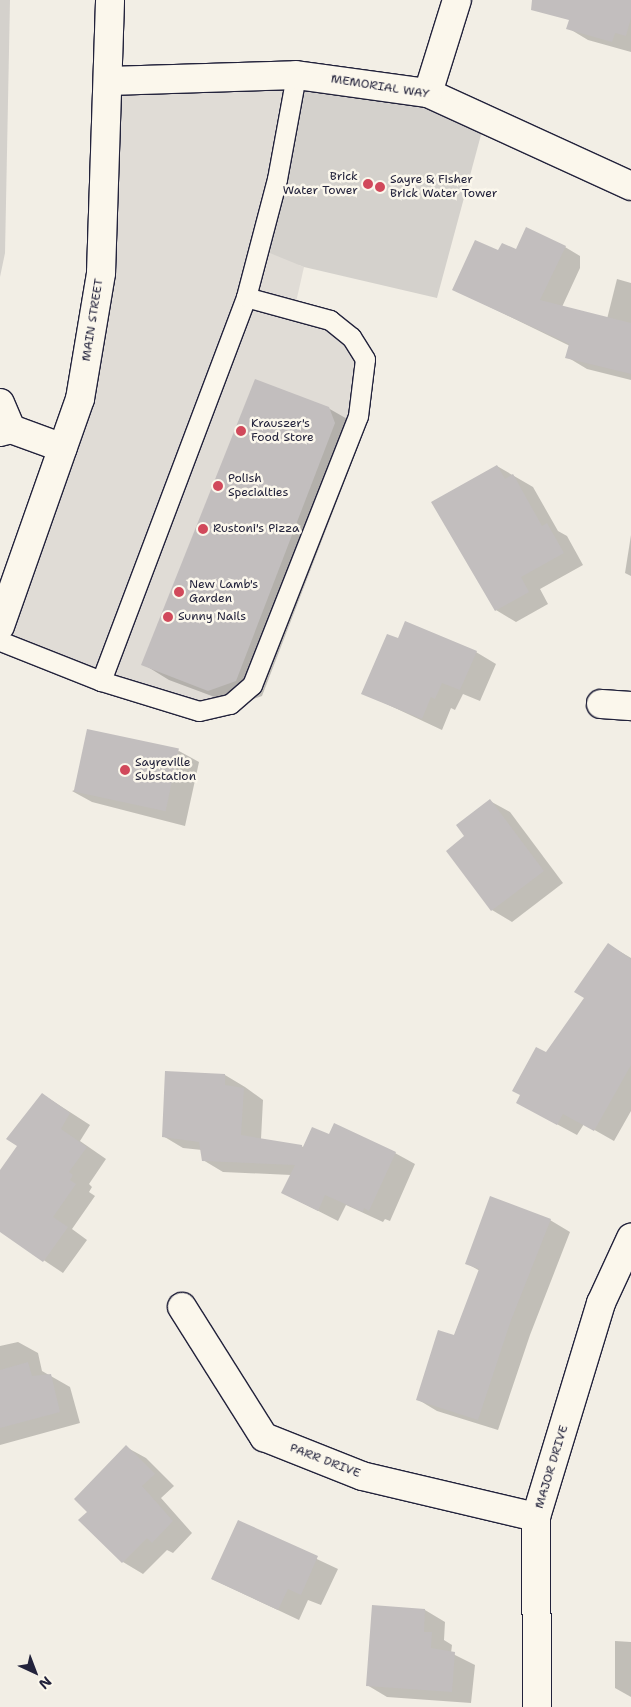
<!DOCTYPE html>
<html>
<head>
<meta charset="utf-8">
<style>
  body { margin:0 }
  #map { position:relative; width:631px; height:1707px; overflow:hidden; background:#f2eee5; font-family:"Shantell Sans",sans-serif }
  div>[style] { position:absolute }
  .built>* { inset:0; background:#e0dcd6 }
  .green>* { inset:0; background:#d4d1cc }
  .shadow>* { inset:0; background:#0003 }
  .building>* { inset:0; background:#c2bebe; transform-origin:0 0 }
  .roads { filter:drop-shadow(1px 0 #22223b) drop-shadow(-1px 0 #22223b) drop-shadow(0 1px #22223b) drop-shadow(0 -1px #22223b) }
  .lane>* { height:19px; margin:-9.5px; padding:0 9.5px; transform-origin:9.5px; border-radius:9.5px; background:#fbf7ec }
  .street>* { height:28px; margin:-14px; padding:0 14px; transform-origin:14px; border-radius:14px; background:#fbf7ec }
  .secondary>* { height:28px; margin:-14px; padding:0 14px; transform-origin:14px; border-radius:14px; background:#fbf7ec }
  .dots>* { width:14px; height:14px; translate:-50% -50%; box-sizing:border-box; border:2px solid #fbf7ec; border-radius:50% }
  span { translate:-50% -50%; white-space:nowrap; text-align:center; line-height:1.15; -webkit-text-stroke:5px #fbf7ec; paint-order:stroke }
  .street-label { font-size:12px; color:#22223b }
  .poi-label { font-size:12px; color:#22223b }
  .right { translate:-100% -50%; text-align:right }
  .left { translate:0 -50%; text-align:left }
  .north { position:absolute; left:10px; top:1647px; width:50px; height:50px; -webkit-text-stroke:4px #fbf7ec; paint-order:stroke; rotate:137deg; font-size:14px; font-weight:700; line-height:20px; text-align:center; color:#22223b }
  .north::after { content:''; display:block; margin:auto; width:18px; height:22px; background:#22223b; clip-path:polygon(50% 0,100% 100%,50% 72%,0 100%) }
</style>
</head>
<body>
<div id="map">
  <div class="built">
    <i style="clip-path:polygon(296px 75px,299px 265px,304px 267px,294px 311px,330px 320px,365px 359px,358px 416px,252px 685px,199px 711px,0 641px,80px 399px,109px 81px)"></i>
  </div>
  <div class="green">
    <i style="clip-path:polygon(0 0,10px 0,5px 253px,0 277px)"></i>
    <i style="clip-path:polygon(296px 75px,485px 120px,437px 298px,304px 267px,260px 249px)"></i>
  </div>
  <div class="shadow">
    <i style="clip-path:polygon(542px 0,631px 0,631px 52px,588px 40px,568px 28px,570px 19px)"></i>
    <i style="clip-path:polygon(560px 244px,580px 256px,580px 268px,562px 307px,607px 319px,617px 279px,631px 283px,631px 380px,587px 369px,567px 357px,570px 346px,453px 289px,499px 252px)"></i>
    <i style="clip-path:polygon(328px 408px,356px 424px,361px 439px,262px 696px,236px 705px,169px 680px,143px 664px)"></i>
    <i style="clip-path:polygon(497px 466px,533px 487px,558px 531px,567px 536px,583px 565px,540px 589px,548px 604px,516px 622px,496px 610px)"></i>
    <i style="clip-path:polygon(631px 535px,631px 576px,625px 573px)"></i>
    <i style="clip-path:polygon(399px 640px,476px 652px,496px 664px,480px 701px,463px 694px,455px 710px,451px 708px,442px 730px,363px 693px)"></i>
    <i style="clip-path:polygon(179px 751px,199px 762px,185px 826px,92px 802px,72px 791px)"></i>
    <i style="clip-path:polygon(490px 801px,510px 812px,563px 883px,512px 922px,492px 910px,466px 836px)"></i>
    <i style="clip-path:polygon(609px 945px,631px 958px,631px 1111px,614px 1141px,584px 1124px,577px 1135px,538px 1114px,546px 1054px,586px 998px)"></i>
    <i style="clip-path:polygon(166px 1073px,225px 1075px,245px 1087px,263px 1100px,261px 1139px,304px 1147px,330px 1136px,395px 1153px,415px 1164px,390px 1221px,385px 1219px,383px 1222px,346px 1205px,338px 1221px,283px 1193px,291px 1175px,223px 1172px,203px 1160px,202px 1150px,183px 1148px,163px 1136px)"></i>
    <i style="clip-path:polygon(42px 1094px,90px 1125px,80px 1141px,106px 1159px,89px 1184px,92px 1187px,89px 1192px,95px 1196px,72px 1229px,87px 1240px,63px 1273px,0 1231px,0 1172px,19px 1145px)"></i>
    <i style="clip-path:polygon(550px 1220px,570px 1232px,530px 1335px,498px 1430px,437px 1411px,417px 1399px,454px 1336px,480px 1271px,466px 1263px)"></i>
    <i style="clip-path:polygon(18px 1342px,38px 1353px,42px 1371px,70px 1387px,80px 1423px,0 1445px,0 1346px)"></i>
    <i style="clip-path:polygon(126px 1447px,146px 1458px,174px 1486px,161px 1498px,192px 1533px,173px 1553px,167px 1550px,143px 1574px,123px 1562px,80px 1520px,89px 1512px)"></i>
    <i style="clip-path:polygon(238px 1522px,338px 1569px,321px 1605px,308px 1600px,299px 1620px,212px 1579px)"></i>
    <i style="clip-path:polygon(373px 1606px,425px 1610px,445px 1622px,444px 1640px,452px 1645px,451px 1653px,475px 1665px,471px 1703px,387px 1697px,367px 1685px)"></i>
    <i style="clip-path:polygon(615px 1641px,631px 1642px,631px 1697px,615px 1688px)"></i>
  </div>
  <div class="building">
    <i style="clip-path:polygon(532px 0,631px 0,631px 18px,626px 36px,615px 33px,612px 42px,566px 29px,569px 20px,531px 10px)"></i>
    <i style="clip-path:polygon(526px 227px,566px 246px,540px 300px,631px 323px,631px 374px,565px 358px,569px 344px,452px 290px,475px 240px,498px 250px,502px 243px,516px 249px)"></i>
    <i style="clip-path:polygon(255px 379px,329px 407px,335px 423px,236px 681px,208px 691px,141px 665px)"></i>
    <i style="clip-path:polygon(497px 465px,505px 479px,513px 474px,542px 526px,547px 523px,564px 553px,521px 577px,529px 592px,495px 611px,431px 502px)"></i>
    <i style="clip-path:polygon(405px 621px,477px 651px,460px 690px,442px 683px,435px 699px,431px 697px,422px 719px,361px 694px,387px 634px,398px 638px)"></i>
    <i style="left:87px;top:729px;width:94px;height:64px;rotate:12deg"></i>
    <i style="clip-path:polygon(490px 799px,544px 871px,491px 911px,446px 851px,464px 836px,456px 825px)"></i>
    <i style="clip-path:polygon(608px 943px,631px 959px,631px 1065px,594px 1131px,563px 1114px,557px 1125px,516px 1103px,520px 1095px,512px 1091px,536px 1047px,546px 1052px,584px 998px,574px 992px)"></i>
    <i style="clip-path:polygon(165px 1071px,225px 1074px,225px 1085px,244px 1088px,241px 1135px,302px 1145px,302px 1149px,312px 1127px,329px 1134px,334px 1123px,396px 1152px,369px 1211px,364px 1208px,363px 1212px,325px 1195px,318px 1211px,281px 1193px,295px 1165px,202px 1161px,199px 1142px,162px 1137px)"></i>
    <i style="clip-path:polygon(42px 1093px,70px 1113px,61px 1129px,87px 1147px,69px 1172px,73px 1175px,70px 1180px,76px 1184px,53px 1217px,68px 1227px,43px 1262px,0 1232px,0 1170px,17px 1146px,6px 1139px)"></i>
    <i style="clip-path:polygon(490px 1196px,551px 1219px,510px 1323px,478px 1420px,416px 1400px,438px 1330px,454px 1335px,479px 1269px,465px 1264px)"></i>
    <i style="clip-path:polygon(28px 1362px,32px 1376px,51px 1374px,60px 1412px,0 1428px,0 1370px)"></i>
    <i style="clip-path:polygon(126px 1445px,155px 1474px,142px 1486px,173px 1521px,152px 1543px,147px 1538px,122px 1563px,78px 1520px,87px 1512px,74px 1499px)"></i>
    <i style="clip-path:polygon(238px 1520px,318px 1556px,301px 1595px,288px 1589px,278px 1610px,211px 1579px)"></i>
    <i style="clip-path:polygon(372px 1605px,425px 1609px,424px 1632px,432px 1632px,431px 1648px,455px 1652px,452px 1692px,366px 1686px)"></i>
  </div>
  <div class="roads">
    <div class="lane">
      <i style="left:0;top:641px;width:109px;rotate:21.6deg"></i>
      <i style="left:101px;top:681px;width:410px;rotate:-69.3deg"></i>
      <i style="left:246px;top:297px;width:122px;rotate:-75.3deg"></i>
      <i style="left:277px;top:179px;width:106px;rotate:-79.6deg"></i>
      <i style="left:101px;top:681px;width:102px;rotate:17deg"></i>
      <i style="left:199px;top:711px;width:32px;rotate:-13deg"></i>
      <i style="left:230px;top:704px;width:29px;rotate:-41deg"></i>
      <i style="left:252px;top:685px;width:289px;rotate:-68.5deg"></i>
      <i style="left:358px;top:416px;width:57px;rotate:-83deg"></i>
      <i style="left:365px;top:359px;width:26px;rotate:-122deg"></i>
      <i style="left:351px;top:337px;width:27px;rotate:-141deg"></i>
      <i style="left:330px;top:320px;width:87px;rotate:-164.7deg"></i>
    </div>
    <div class="street">
      <i style="left:109px;top:81px;width:187px;rotate:-1.8deg"></i>
      <i style="left:296px;top:75px;width:133px;rotate:7.8deg"></i>
      <i style="left:428px;top:93px;width:223px;rotate:24.6deg"></i>
      <i style="left:428px;top:93px;width:97px;rotate:-72.7deg"></i>
      <i style="left:0;top:403px;width:28px;rotate:67deg"></i>
      <i style="left:0;top:432px;width:11px;rotate:-15deg"></i>
      <i style="left:11px;top:429px;width:55px;rotate:20.1deg"></i>
      <i style="left:601px;top:704px;width:30px;rotate:4deg"></i>
      <i style="left:182px;top:1307px;width:154px;rotate:57.8deg"></i>
      <i style="left:264px;top:1437px;width:105px;rotate:21.7deg"></i>
      <i style="left:362px;top:1476px;width:179px;rotate:13.3deg"></i>
      <i style="left:537px;top:1707px;width:190px;rotate:-90.3deg"></i>
      <i style="left:536px;top:1517px;width:224px;rotate:-73.1deg"></i>
      <i style="left:601px;top:1303px;width:72px;rotate:-65.2deg"></i>
    </div>
    <div class="secondary">
      <i style="left:0;top:626px;width:241px;rotate:-70.6deg"></i>
      <i style="left:80px;top:399px;width:128px;rotate:-80.5deg"></i>
      <i style="left:101px;top:273px;width:273px;rotate:-88.1deg"></i>
    </div>
  </div>
  <div class="dots">
    <i style="left:368px;top:184px;background:#d1495b"></i>
    <i style="left:380px;top:187px;background:#d1495b"></i>
    <i style="left:241px;top:431px;background:#d1495b"></i>
    <i style="left:218px;top:486px;background:#d1495b"></i>
    <i style="left:203px;top:529px;background:#d1495b"></i>
    <i style="left:179px;top:592px;background:#d1495b"></i>
    <i style="left:168px;top:617px;background:#d1495b"></i>
    <i style="left:125px;top:770px;background:#d1495b"></i>
  </div>
  <div class="street-label">
    <span style="left:380px;top:87px;rotate:9deg">MEMORIAL WAY</span>
    <span style="left:93px;top:320px;rotate:-81deg">MAIN STREET</span>
    <span style="left:325px;top:1461px;rotate:21deg">PARR DRIVE</span>
    <span style="left:552px;top:1467px;rotate:-73deg">MAJOR DRIVE</span>
  </div>
  <div class="poi-label">
    <span class="right" style="left:358px;top:184px">Brick<br>Water Tower</span>
    <span class="left" style="left:390px;top:187px">Sayre &amp; Fisher<br>Brick Water Tower</span>
    <span class="left" style="left:251px;top:431px">Krauszer's<br>Food Store</span>
    <span class="left" style="left:228px;top:486px">Polish<br>Specialties</span>
    <span class="left" style="left:213px;top:529px">Rustoni's Pizza</span>
    <span class="left" style="left:189px;top:592px">New Lamb's<br>Garden</span>
    <span class="left" style="left:178px;top:617px">Sunny Nails</span>
    <span class="left" style="left:135px;top:770px">Sayreville<br>Substation</span>
  </div>
  <div class="north">N</div>
</div>
</body>
</html>
